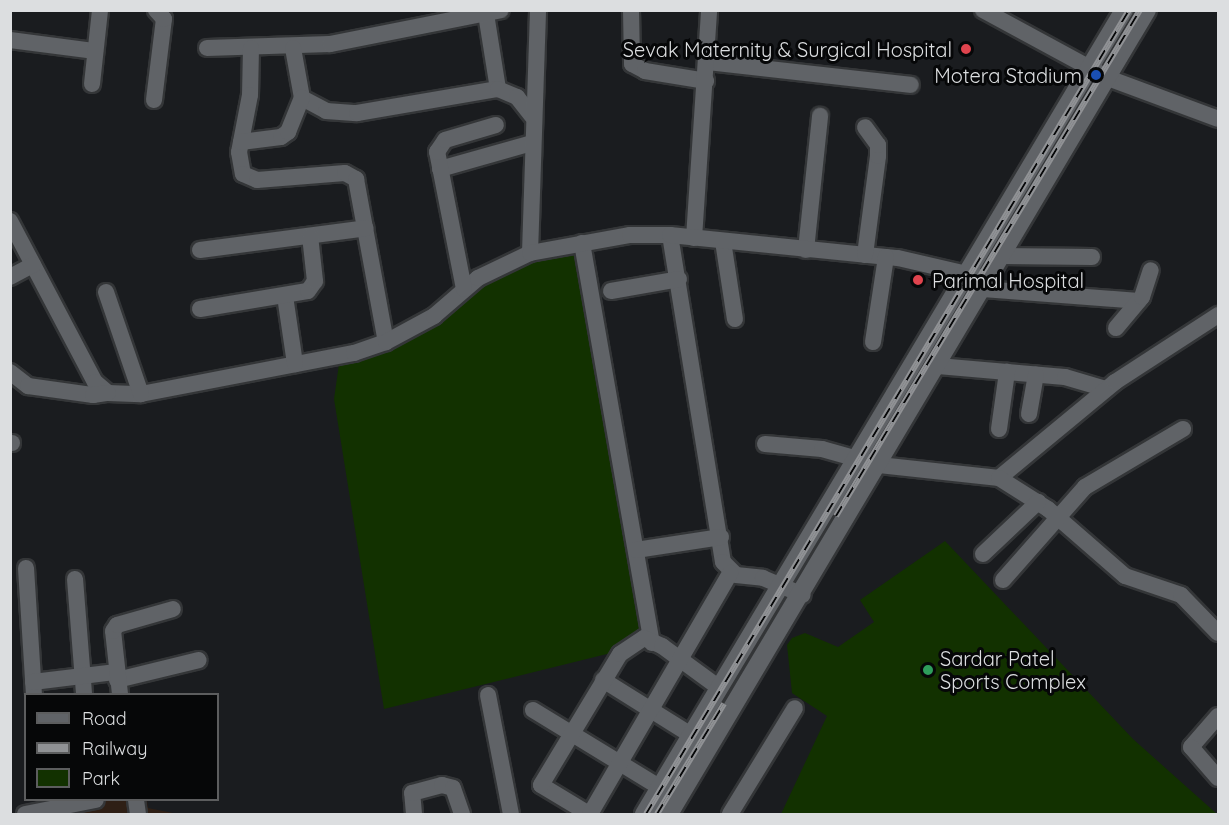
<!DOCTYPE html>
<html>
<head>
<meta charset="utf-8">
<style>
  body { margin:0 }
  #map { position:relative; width:1229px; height:825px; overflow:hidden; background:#1a1c1f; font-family:Quicksand,sans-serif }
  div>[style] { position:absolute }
  .industrial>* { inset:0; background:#2e1f15 }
  .green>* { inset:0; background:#123100 }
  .roads { filter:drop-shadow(2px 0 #343638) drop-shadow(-2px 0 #343638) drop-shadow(0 2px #343638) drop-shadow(0 -2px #343638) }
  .street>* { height:16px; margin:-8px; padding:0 8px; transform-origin:8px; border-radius:8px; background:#606367 }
  .secondary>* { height:18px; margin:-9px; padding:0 9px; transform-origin:9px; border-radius:9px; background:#606367 }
  .rail>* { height:6px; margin-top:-3px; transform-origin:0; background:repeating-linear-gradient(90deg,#060708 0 11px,#909295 0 22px); box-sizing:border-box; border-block:2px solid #909295 }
  .dots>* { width:16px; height:16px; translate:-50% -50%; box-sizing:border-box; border:3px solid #060708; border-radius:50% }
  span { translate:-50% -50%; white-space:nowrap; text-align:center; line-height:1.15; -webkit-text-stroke:6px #060708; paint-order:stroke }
  .poi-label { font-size:20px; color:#dcdee0 }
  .right { translate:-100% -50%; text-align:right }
  .left { translate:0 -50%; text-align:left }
  .frame { position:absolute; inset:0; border:12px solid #dcdee0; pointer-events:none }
  .legend { position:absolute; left:24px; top:693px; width:195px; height:108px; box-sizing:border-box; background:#060708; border:2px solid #5c5d5e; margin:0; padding:8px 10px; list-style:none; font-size:18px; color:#dcdee0 }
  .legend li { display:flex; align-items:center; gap:12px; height:30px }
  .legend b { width:30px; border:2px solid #5c5d5e }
</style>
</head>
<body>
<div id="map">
  <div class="industrial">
    <i style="clip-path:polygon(63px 800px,147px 800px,148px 808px,178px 814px,11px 814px)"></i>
  </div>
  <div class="green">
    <i style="clip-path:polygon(582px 252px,654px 633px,619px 651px,384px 709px,334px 399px,339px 364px,410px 340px,515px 265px)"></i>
    <i style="clip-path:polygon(945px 541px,1133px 739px,1217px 814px,781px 814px,827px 716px,792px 693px,787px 645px,792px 638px,805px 633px,838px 647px,874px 622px,860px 600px)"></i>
  </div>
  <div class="roads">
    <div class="street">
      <i style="left:631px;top:10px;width:54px;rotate:88.9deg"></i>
      <i style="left:632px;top:64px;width:15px;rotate:28deg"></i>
      <i style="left:645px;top:71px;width:62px;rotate:9.3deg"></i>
      <i style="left:983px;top:10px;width:142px;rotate:28.5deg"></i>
      <i style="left:1108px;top:78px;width:117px;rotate:20.4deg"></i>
      <i style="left:486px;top:14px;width:76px;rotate:80.9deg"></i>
      <i style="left:10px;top:40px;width:86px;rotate:7.4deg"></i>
      <i style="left:207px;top:48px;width:123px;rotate:-1.9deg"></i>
      <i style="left:330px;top:44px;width:174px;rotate:-11.2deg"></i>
      <i style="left:251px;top:48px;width:47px;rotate:91.2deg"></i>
      <i style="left:250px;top:95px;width:58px;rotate:100.9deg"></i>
      <i style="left:239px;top:152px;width:22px;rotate:80deg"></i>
      <i style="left:243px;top:174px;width:15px;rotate:23deg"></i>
      <i style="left:257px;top:180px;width:88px;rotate:-4.5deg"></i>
      <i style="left:345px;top:173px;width:13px;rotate:29deg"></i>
      <i style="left:356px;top:179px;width:166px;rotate:79.6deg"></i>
      <i style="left:293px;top:48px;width:51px;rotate:79.8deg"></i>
      <i style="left:302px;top:98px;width:27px;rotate:28deg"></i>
      <i style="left:326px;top:111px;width:31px;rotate:4deg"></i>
      <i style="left:357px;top:113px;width:143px;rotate:-9.7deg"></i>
      <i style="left:498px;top:89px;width:21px;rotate:23deg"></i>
      <i style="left:517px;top:97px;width:24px;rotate:52deg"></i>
      <i style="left:707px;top:62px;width:205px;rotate:6.4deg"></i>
      <i style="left:92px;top:84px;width:74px;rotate:-83.8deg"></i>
      <i style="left:154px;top:100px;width:82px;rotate:-83deg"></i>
      <i style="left:164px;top:19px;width:12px;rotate:-132deg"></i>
      <i style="left:241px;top:142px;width:40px;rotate:-7.1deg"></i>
      <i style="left:281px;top:137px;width:9px;rotate:-36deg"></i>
      <i style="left:288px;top:132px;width:37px;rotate:-68deg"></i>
      <i style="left:440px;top:169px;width:96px;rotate:-15.8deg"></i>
      <i style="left:10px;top:221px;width:182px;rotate:62.2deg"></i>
      <i style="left:95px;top:382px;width:17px;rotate:40deg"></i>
      <i style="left:108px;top:393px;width:33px;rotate:2deg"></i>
      <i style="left:141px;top:394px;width:217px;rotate:-10.9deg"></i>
      <i style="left:354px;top:353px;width:34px;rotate:-19deg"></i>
      <i style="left:386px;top:342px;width:55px;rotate:-28.4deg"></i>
      <i style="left:434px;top:316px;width:58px;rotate:-40.8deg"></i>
      <i style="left:478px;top:278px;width:58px;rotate:-25.7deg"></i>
      <i style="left:530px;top:253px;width:243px;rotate:-88.1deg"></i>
      <i style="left:670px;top:235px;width:331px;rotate:80.8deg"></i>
      <i style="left:723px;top:562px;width:18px;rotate:45deg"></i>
      <i style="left:736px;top:575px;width:27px;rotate:6deg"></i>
      <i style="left:763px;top:578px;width:43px;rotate:23deg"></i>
      <i style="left:694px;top:238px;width:228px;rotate:-86.2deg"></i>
      <i style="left:723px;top:241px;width:79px;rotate:81.3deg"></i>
      <i style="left:582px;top:243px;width:406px;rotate:80.1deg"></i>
      <i style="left:200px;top:250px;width:167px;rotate:-7.5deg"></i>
      <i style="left:806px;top:250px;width:135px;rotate:-84deg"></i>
      <i style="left:530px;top:253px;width:102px;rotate:-10.2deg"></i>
      <i style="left:630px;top:235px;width:40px"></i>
      <i style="left:670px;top:235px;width:229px;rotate:5.8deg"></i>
      <i style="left:898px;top:258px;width:93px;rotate:13deg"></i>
      <i style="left:865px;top:255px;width:100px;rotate:-82.5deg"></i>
      <i style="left:878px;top:156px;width:11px;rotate:-90deg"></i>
      <i style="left:878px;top:145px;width:22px;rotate:-126deg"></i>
      <i style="left:1002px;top:256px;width:90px;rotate:0.6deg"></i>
      <i style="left:10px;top:277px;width:26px;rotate:-28deg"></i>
      <i style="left:464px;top:289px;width:140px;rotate:-101.1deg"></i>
      <i style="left:437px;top:152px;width:14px;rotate:-56deg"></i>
      <i style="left:445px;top:140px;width:53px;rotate:-16.4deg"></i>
      <i style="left:983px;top:289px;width:156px;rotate:4.4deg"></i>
      <i style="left:611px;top:291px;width:69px;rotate:-10deg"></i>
      <i style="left:106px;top:292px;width:108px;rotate:71.1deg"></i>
      <i style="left:285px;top:296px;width:69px;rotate:81.6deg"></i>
      <i style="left:200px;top:309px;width:109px;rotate:-9.5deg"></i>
      <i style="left:308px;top:291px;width:12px;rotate:-55deg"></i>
      <i style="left:315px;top:281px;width:45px;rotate:-96.3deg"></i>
      <i style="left:1116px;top:328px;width:40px;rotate:-50deg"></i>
      <i style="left:1142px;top:297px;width:28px;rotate:-72deg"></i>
      <i style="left:873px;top:342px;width:86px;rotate:-81.3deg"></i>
      <i style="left:938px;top:366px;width:127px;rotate:5deg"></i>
      <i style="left:1065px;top:377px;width:43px;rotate:16.3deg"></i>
      <i style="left:10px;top:372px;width:23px;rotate:38deg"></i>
      <i style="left:28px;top:386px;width:66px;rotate:7.9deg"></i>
      <i style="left:93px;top:395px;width:15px;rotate:-8deg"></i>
      <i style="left:1029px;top:414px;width:40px;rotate:-80deg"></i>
      <i style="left:999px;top:429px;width:58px;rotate:-82deg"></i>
      <i style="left:10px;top:443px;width:2px"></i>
      <i style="left:765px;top:444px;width:57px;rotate:5deg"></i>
      <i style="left:822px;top:449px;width:59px;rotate:15.7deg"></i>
      <i style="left:879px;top:465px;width:121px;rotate:6.2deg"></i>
      <i style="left:999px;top:478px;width:151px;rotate:-39.6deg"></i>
      <i style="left:1115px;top:382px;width:123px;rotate:-33deg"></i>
      <i style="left:999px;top:478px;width:58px;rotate:32.3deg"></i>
      <i style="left:1048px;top:509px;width:102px;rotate:41deg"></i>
      <i style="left:1125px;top:576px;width:59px;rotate:18.7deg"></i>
      <i style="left:1181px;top:595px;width:53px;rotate:45.8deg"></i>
      <i style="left:636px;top:550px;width:86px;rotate:-8.7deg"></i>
      <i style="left:983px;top:554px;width:76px;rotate:-43.4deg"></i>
      <i style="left:26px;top:568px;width:126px;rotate:86.4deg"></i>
      <i style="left:75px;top:579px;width:115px;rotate:85.5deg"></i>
      <i style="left:1003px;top:580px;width:124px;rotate:-48.6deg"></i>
      <i style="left:1085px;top:487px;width:114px;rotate:-30.6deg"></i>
      <i style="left:117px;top:680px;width:84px;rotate:-13.7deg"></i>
      <i style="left:603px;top:680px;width:104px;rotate:32deg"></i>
      <i style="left:33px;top:682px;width:84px;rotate:-6.9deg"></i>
      <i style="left:120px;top:694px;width:63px;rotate:-96.3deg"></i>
      <i style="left:113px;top:631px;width:7px;rotate:-56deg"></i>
      <i style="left:117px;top:625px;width:58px;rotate:-15.9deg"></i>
      <i style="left:488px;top:695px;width:121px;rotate:79.1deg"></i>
      <i style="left:533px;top:710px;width:150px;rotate:31.4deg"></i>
      <i style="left:1218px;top:716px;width:41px;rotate:131.1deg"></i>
      <i style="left:1191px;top:747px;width:41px;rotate:48.9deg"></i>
      <i style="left:136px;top:800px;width:14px;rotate:82deg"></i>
      <i style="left:25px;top:814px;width:72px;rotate:-11.2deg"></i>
      <i style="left:414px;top:814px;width:21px;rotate:-95deg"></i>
      <i style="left:412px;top:793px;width:31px;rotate:-15deg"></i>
      <i style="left:442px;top:785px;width:11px;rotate:15deg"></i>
      <i style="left:453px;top:788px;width:28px;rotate:71deg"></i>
      <i style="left:589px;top:814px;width:56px;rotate:-148.9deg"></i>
      <i style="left:541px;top:785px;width:153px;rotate:-58.9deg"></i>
      <i style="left:620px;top:654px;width:29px;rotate:-34deg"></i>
      <i style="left:644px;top:638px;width:20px;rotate:24deg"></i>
      <i style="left:662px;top:646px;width:69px;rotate:36.2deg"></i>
      <i style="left:590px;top:814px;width:279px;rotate:-59.8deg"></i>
      <i style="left:730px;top:814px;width:124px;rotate:-58.5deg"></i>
    </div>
    <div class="secondary">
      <i style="left:644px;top:814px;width:936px;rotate:-59.16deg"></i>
      <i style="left:669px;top:814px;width:935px;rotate:-59.27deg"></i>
    </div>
  </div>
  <div class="rail">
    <i style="left:836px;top:516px;width:590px;rotate:-59deg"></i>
    <i style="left:646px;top:814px;width:938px;rotate:-59deg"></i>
    <i style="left:657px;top:814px;width:129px;rotate:-58.7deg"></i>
  </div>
  <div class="dots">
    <i style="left:966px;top:49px;background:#e0444e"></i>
    <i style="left:1096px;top:75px;background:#1a4fb4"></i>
    <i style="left:918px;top:280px;background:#e0444e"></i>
    <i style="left:928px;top:670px;background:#2e9e5b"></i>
  </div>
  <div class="poi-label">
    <span class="right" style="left:952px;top:49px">Sevak Maternity &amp; Surgical Hospital</span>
    <span class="right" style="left:1082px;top:75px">Motera Stadium</span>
    <span class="left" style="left:932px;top:280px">Parimal Hospital</span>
    <span class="left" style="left:940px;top:670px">Sardar Patel<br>Sports Complex</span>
  </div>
  <div class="frame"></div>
  <ul class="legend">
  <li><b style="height:8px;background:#606367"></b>Road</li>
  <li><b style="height:8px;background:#909295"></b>Railway</li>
  <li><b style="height:16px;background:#123100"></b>Park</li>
  </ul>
</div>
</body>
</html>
